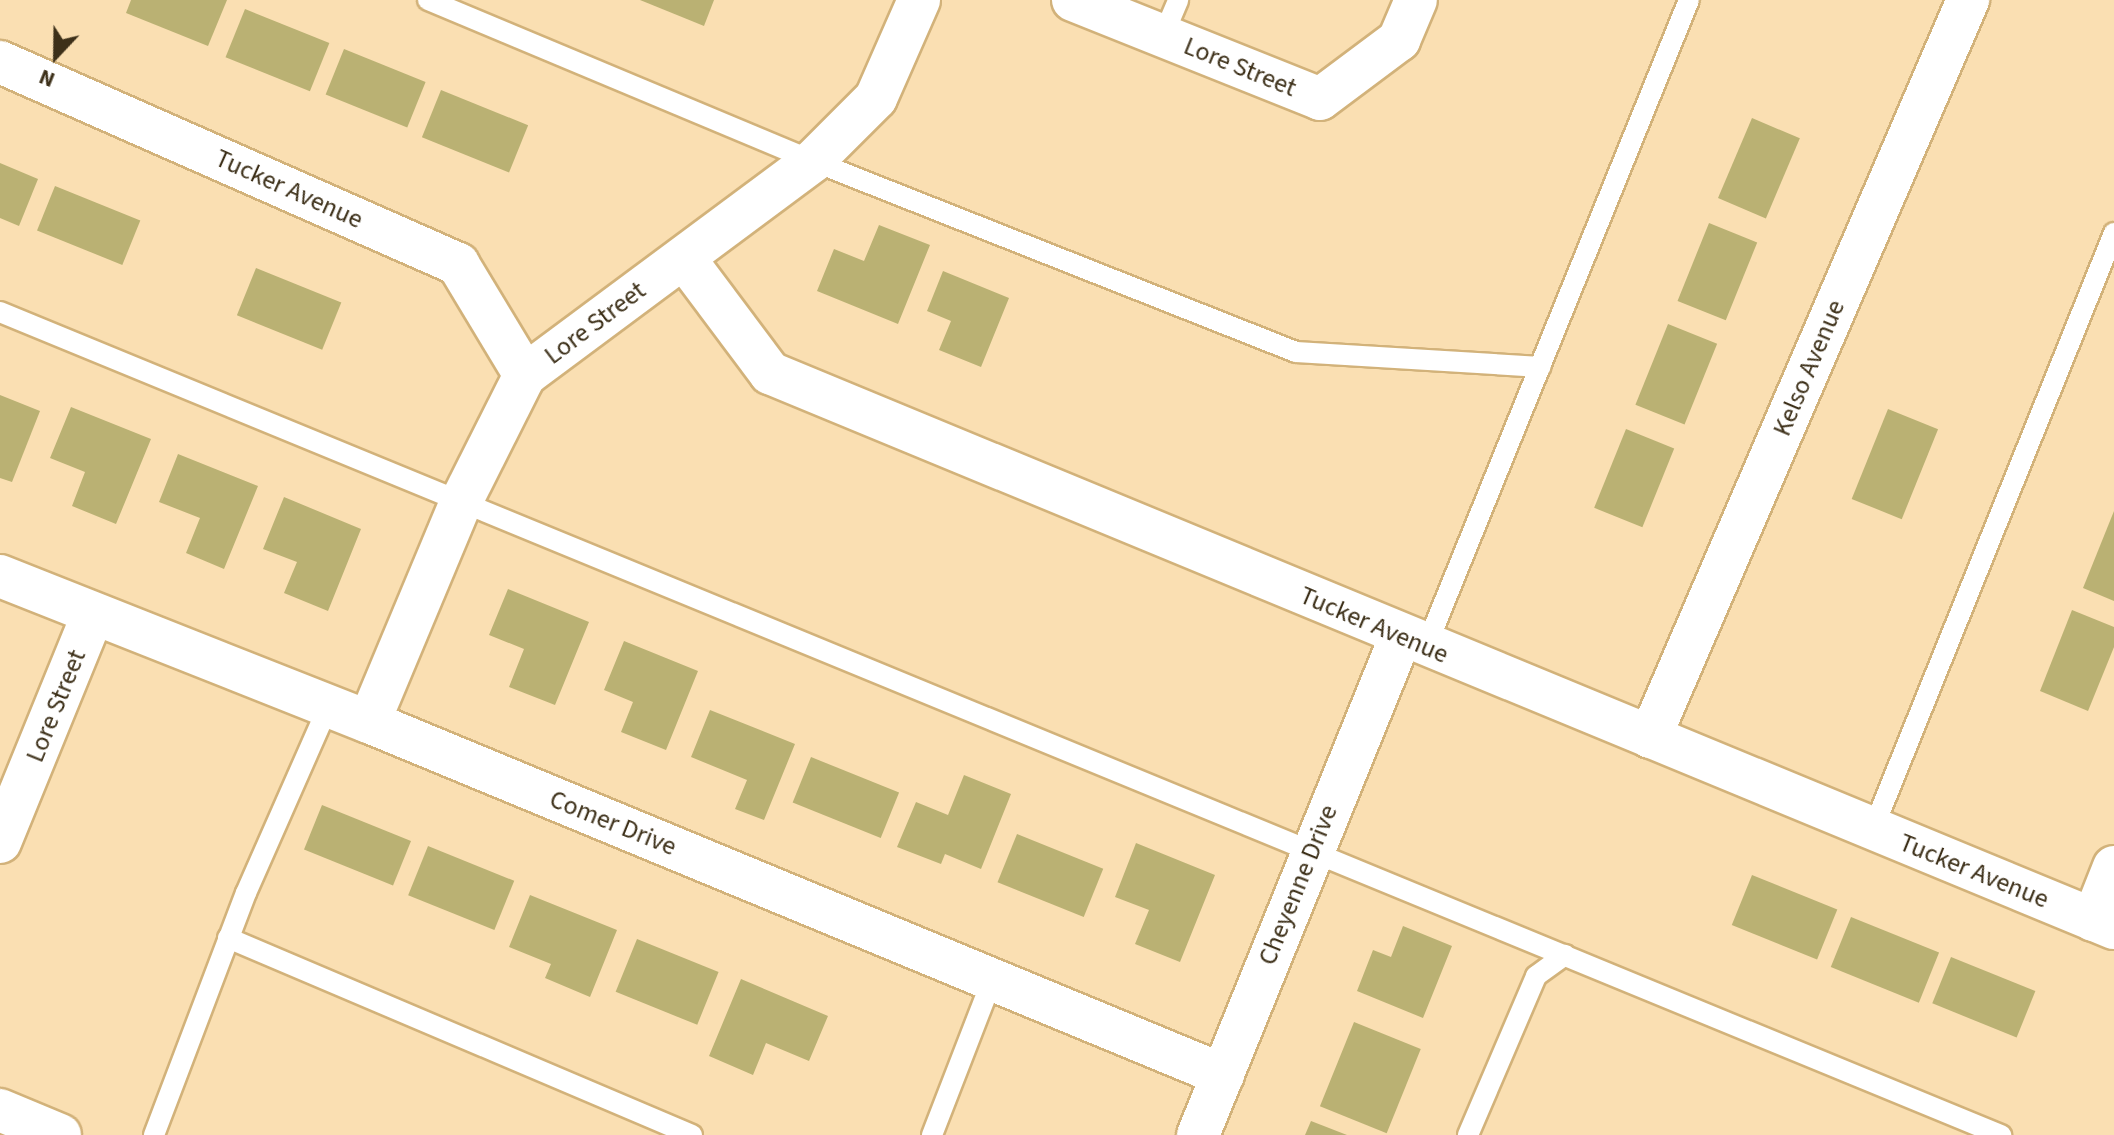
<!DOCTYPE html>
<html>
<head>
<meta charset="utf-8">
<style>
  body { margin:0 }
  #map { position:relative; width:2114px; height:1135px; overflow:hidden; background:#fadfb2; font-family:"Source Sans 3",sans-serif }
  div>[style] { position:absolute }
  .building>* { inset:0; background:#bab173; transform-origin:0 0 }
  .roads { filter:drop-shadow(2px 0 #d2b27a) drop-shadow(-2px 0 #d2b27a) drop-shadow(0 2px #d2b27a) drop-shadow(0 -2px #d2b27a) }
  .lane>* { height:20px; margin:-10px; padding:0 10px; transform-origin:10px; border-radius:10px; background:#fff }
  .street>* { height:42px; margin:-21px; padding:0 21px; transform-origin:21px; border-radius:21px; background:#fff }
  span { translate:-50% -50%; white-space:nowrap; text-align:center; line-height:1.15; -webkit-text-stroke:8px #fff; paint-order:stroke }
  .street-label { font-size:26px; color:#3d3019 }
  .north { position:absolute; left:16px; top:16px; width:80px; height:80px; -webkit-text-stroke:6px #fff; paint-order:stroke; rotate:202deg; font-size:22px; font-weight:700; line-height:32px; text-align:center; color:#3d3019 }
  .north::after { content:''; display:block; margin:auto; width:28px; height:36px; background:#3d3019; clip-path:polygon(50% 0,100% 100%,50% 72%,0 100%) }
</style>
</head>
<body>
<div id="map">
  <div class="building">
    <i style="clip-path:polygon(131px 0,227px 0,208px 46px,126px 13px)"></i>
    <i style="clip-path:polygon(640px 0,714px 0,704px 26px)"></i>
    <i style="left:245px;top:9px;width:91px;height:52px;rotate:22deg"></i>
    <i style="left:344px;top:49px;width:88px;height:49px;rotate:22deg"></i>
    <i style="left:441px;top:90px;width:94px;height:51px;rotate:22deg"></i>
    <i style="left:1752px;top:118px;width:52px;height:87px;rotate:23deg"></i>
    <i style="clip-path:polygon(0 163px,38px 179px,19px 226px,0 218px)"></i>
    <i style="left:55px;top:186px;width:92px;height:48px;rotate:22deg"></i>
    <i style="left:1709px;top:223px;width:52px;height:84px;rotate:22deg"></i>
    <i style="clip-path:polygon(879px 225px,930px 245px,898px 324px,817px 291px,834px 249px,864px 261px)"></i>
    <i style="left:256px;top:268px;width:92px;height:51px;rotate:22deg"></i>
    <i style="clip-path:polygon(943px 271px,1009px 298px,981px 367px,939px 350px,951px 321px,927px 311px)"></i>
    <i style="left:1668px;top:324px;width:53px;height:87px;rotate:22deg"></i>
    <i style="clip-path:polygon(0 395px,40px 411px,12px 482px,0 478px)"></i>
    <i style="clip-path:polygon(71px 407px,151px 439px,116px 524px,72px 506px,85px 472px,50px 458px)"></i>
    <i style="left:1888px;top:409px;width:54px;height:97px;rotate:22deg"></i>
    <i style="left:1626px;top:429px;width:52px;height:85px;rotate:22deg"></i>
    <i style="clip-path:polygon(178px 454px,258px 486px,224px 569px,186px 553px,200px 518px,159px 502px)"></i>
    <i style="clip-path:polygon(284px 497px,361px 529px,328px 611px,284px 593px,297px 562px,263px 549px)"></i>
    <i style="clip-path:polygon(2114px 511px,2114px 601px,2083px 588px)"></i>
    <i style="clip-path:polygon(508px 589px,589px 622px,555px 705px,509px 687px,524px 649px,489px 635px)"></i>
    <i style="clip-path:polygon(2072px 610px,2114px 627px,2114px 647px,2088px 711px,2040px 691px)"></i>
    <i style="clip-path:polygon(624px 641px,698px 671px,666px 750px,621px 732px,633px 702px,604px 690px)"></i>
    <i style="clip-path:polygon(710px 710px,795px 744px,764px 820px,735px 809px,747px 780px,691px 757px)"></i>
    <i style="left:811px;top:757px;width:95px;height:49px;rotate:22deg"></i>
    <i style="clip-path:polygon(964px 775px,1011px 794px,981px 869px,945px 854px,941px 864px,897px 847px,916px 802px,948px 815px)"></i>
    <i style="left:322px;top:805px;width:96px;height:48px;rotate:22deg"></i>
    <i style="left:1017px;top:834px;width:93px;height:52px;rotate:22deg"></i>
    <i style="clip-path:polygon(1136px 843px,1215px 875px,1180px 962px,1135px 944px,1149px 910px,1115px 897px)"></i>
    <i style="left:428px;top:846px;width:93px;height:53px;rotate:22deg"></i>
    <i style="left:1752px;top:875px;width:92px;height:54px;rotate:22deg"></i>
    <i style="clip-path:polygon(530px 895px,617px 930px,590px 997px,545px 978px,551px 964px,509px 947px)"></i>
    <i style="left:1851px;top:917px;width:95px;height:54px;rotate:22deg"></i>
    <i style="clip-path:polygon(1403px 926px,1452px 946px,1423px 1018px,1357px 991px,1373px 950px,1391px 957px)"></i>
    <i style="left:637px;top:939px;width:88px;height:57px;rotate:22deg"></i>
    <i style="left:1951px;top:957px;width:91px;height:50px;rotate:22deg"></i>
    <i style="clip-path:polygon(741px 979px,828px 1016px,809px 1061px,766px 1043px,753px 1075px,709px 1056px)"></i>
    <i style="left:1354px;top:1022px;width:72px;height:91px;rotate:22deg"></i>
    <i style="clip-path:polygon(1311px 1121px,1347px 1135px,1305px 1135px)"></i>
  </div>
  <div class="roads">
    <div class="lane">
      <i style="left:428px;top:0;width:417px;rotate:22.7deg"></i>
      <i style="left:813px;top:161px;width:519px;rotate:21.58deg"></i>
      <i style="left:1296px;top:352px;width:245px;rotate:3.5deg"></i>
      <i style="left:1163px;top:36px;width:39px;rotate:-67deg"></i>
      <i style="left:0;top:312px;width:2164px;rotate:22.36deg"></i>
      <i style="left:1426px;top:647px;width:698px;rotate:-67.88deg"></i>
      <i style="left:1873px;top:829px;width:643px;rotate:-67.98deg"></i>
      <i style="left:228px;top:938px;width:504px;rotate:23deg"></i>
      <i style="left:154px;top:1135px;width:259px;rotate:-69.2deg"></i>
      <i style="left:246px;top:893px;width:203px;rotate:-66.2deg"></i>
      <i style="left:932px;top:1135px;width:166px;rotate:-68.8deg"></i>
      <i style="left:1468px;top:1135px;width:173px;rotate:-66.8deg"></i>
      <i style="left:1536px;top:976px;width:36px;rotate:-36deg"></i>
    </div>
    <div class="street">
      <i style="left:1073px;top:0;width:266px;rotate:21.8deg"></i>
      <i style="left:1320px;top:99px;width:99px;rotate:-36.8deg"></i>
      <i style="left:1399px;top:40px;width:43px;rotate:-67deg"></i>
      <i style="left:0;top:62px;width:501px;rotate:23.8deg"></i>
      <i style="left:458px;top:264px;width:130px;rotate:58.9deg"></i>
      <i style="left:684px;top:258px;width:144px;rotate:53.2deg"></i>
      <i style="left:770px;top:373px;width:1454px;rotate:22.44deg"></i>
      <i style="left:0;top:576px;width:397px;rotate:21.6deg"></i>
      <i style="left:369px;top:722px;width:924px;rotate:22.46deg"></i>
      <i style="left:369px;top:722px;width:241px;rotate:-67.3deg"></i>
      <i style="left:462px;top:500px;width:140px;rotate:-63.3deg"></i>
      <i style="left:525px;top:375px;width:359px;rotate:-36.6deg"></i>
      <i style="left:813px;top:161px;width:89px;rotate:-45deg"></i>
      <i style="left:876px;top:98px;width:107px;rotate:-66.3deg"></i>
      <i style="left:1650px;top:737px;width:803px;rotate:-66.66deg"></i>
      <i style="left:0;top:842px;width:246px;rotate:-67.8deg"></i>
      <i style="left:2093px;top:920px;width:57px;rotate:-68.4deg"></i>
      <i style="left:0;top:1110px;width:65px;rotate:22.6deg"></i>
      <i style="left:1198px;top:1135px;width:539px;rotate:-67.86deg"></i>
    </div>
  </div>
  <div class="street-label">
    <span style="left:1240px;top:67px;rotate:22deg">Lore Street</span>
    <span style="left:289px;top:189px;rotate:24deg">Tucker Avenue</span>
    <span style="left:595px;top:323px;rotate:-37deg">Lore Street</span>
    <span style="left:1809px;top:368px;rotate:-67deg">Kelso Avenue</span>
    <span style="left:1374px;top:625px;rotate:23deg">Tucker Avenue</span>
    <span style="left:56px;top:706px;rotate:-68deg">Lore Street</span>
    <span style="left:613px;top:823px;rotate:22deg">Comer Drive</span>
    <span style="left:1974px;top:871px;rotate:22deg">Tucker Avenue</span>
    <span style="left:1298px;top:885px;rotate:-68deg">Cheyenne Drive</span>
  </div>
  <div class="north">N</div>
</div>
</body>
</html>
